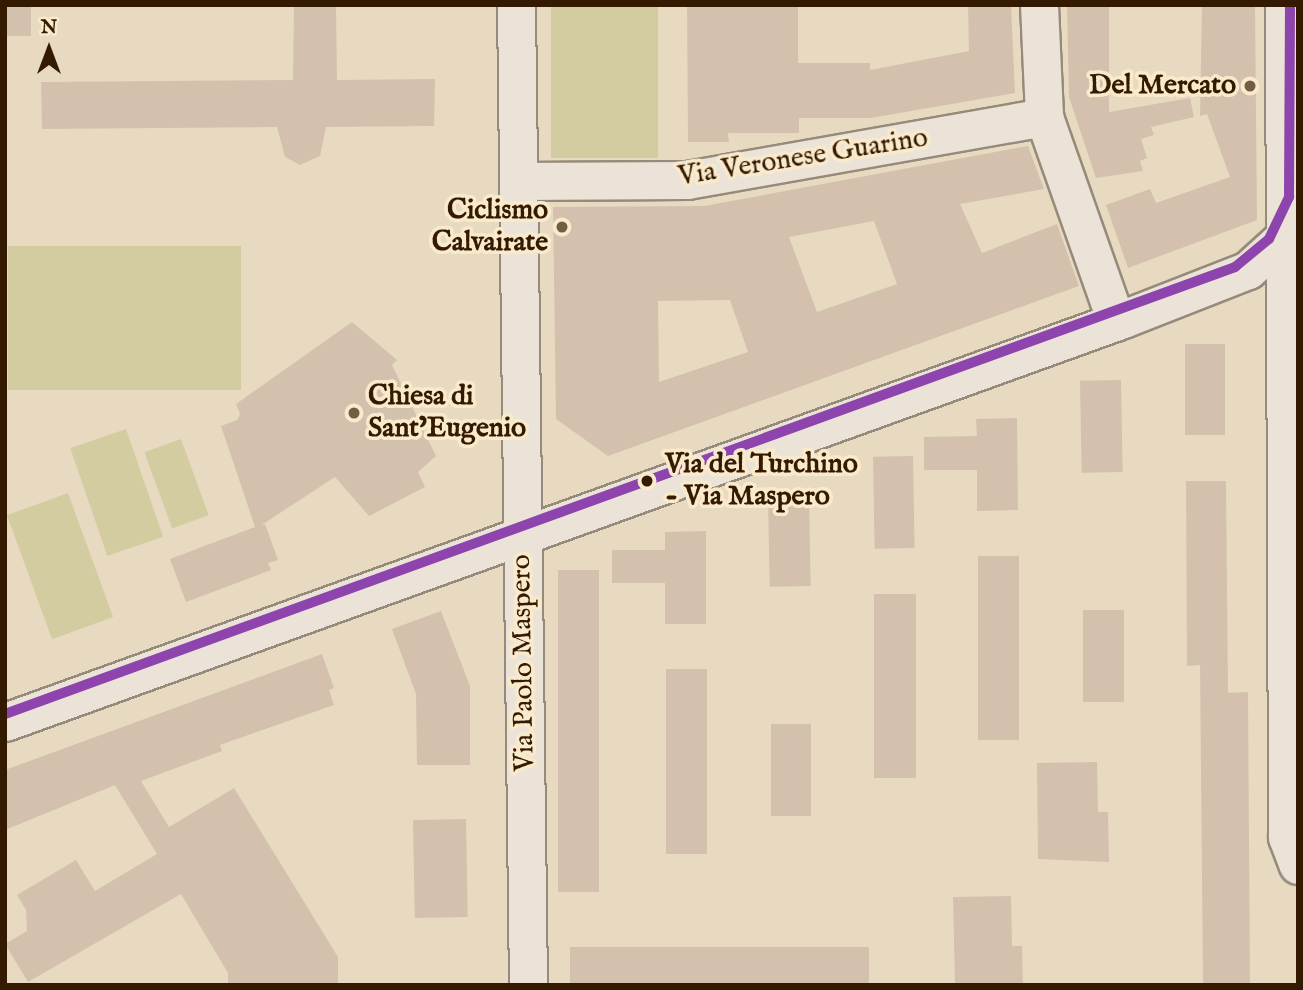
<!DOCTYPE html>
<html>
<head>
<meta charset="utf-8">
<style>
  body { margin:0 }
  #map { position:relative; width:1303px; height:990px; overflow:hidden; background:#e8dac1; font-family:"IM FELL English",serif }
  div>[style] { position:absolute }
  .green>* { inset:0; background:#d4cca1; transform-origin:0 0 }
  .building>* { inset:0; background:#d3c1ae; transform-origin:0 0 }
  .roads { filter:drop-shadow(2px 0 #968a7a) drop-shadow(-2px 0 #968a7a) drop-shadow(0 2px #968a7a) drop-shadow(0 -2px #968a7a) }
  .minor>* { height:37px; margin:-18.5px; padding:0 18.5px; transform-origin:18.5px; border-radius:18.5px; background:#ebe3d7 }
  .tram-1>* { height:10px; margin:-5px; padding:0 5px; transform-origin:5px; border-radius:5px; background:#8e44ad }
  .dots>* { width:19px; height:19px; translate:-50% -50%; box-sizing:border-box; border:4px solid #faeacc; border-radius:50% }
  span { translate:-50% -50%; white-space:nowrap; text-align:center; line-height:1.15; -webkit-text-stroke:7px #faeacc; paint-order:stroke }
  .poi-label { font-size:28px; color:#341a00; font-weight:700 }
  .right { translate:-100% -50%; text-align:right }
  .left { translate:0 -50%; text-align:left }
  .street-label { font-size:28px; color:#341a00 }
  .stop-label { font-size:28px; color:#341a00; font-weight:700 }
  .frame { position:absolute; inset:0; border:7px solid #341a00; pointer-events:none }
  .north { position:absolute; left:14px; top:14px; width:70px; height:70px; -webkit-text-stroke:5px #faeacc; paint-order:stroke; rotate:0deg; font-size:19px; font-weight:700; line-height:28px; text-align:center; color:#341a00 }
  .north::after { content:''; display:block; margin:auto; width:24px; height:32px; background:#341a00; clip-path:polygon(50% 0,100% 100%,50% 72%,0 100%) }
</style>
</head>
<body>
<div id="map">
  <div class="green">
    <i style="left:551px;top:5px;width:107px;height:153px"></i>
    <i style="left:241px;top:246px;width:144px;height:233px;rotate:90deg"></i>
    <i style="left:126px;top:429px;width:114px;height:59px;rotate:71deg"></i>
    <i style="left:181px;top:439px;width:81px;height:39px;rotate:70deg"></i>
    <i style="left:68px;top:493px;width:132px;height:65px;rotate:70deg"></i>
  </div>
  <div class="building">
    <i style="left:5px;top:5px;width:26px;height:31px"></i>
    <i style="clip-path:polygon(294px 5px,336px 5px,337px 80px,435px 79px,434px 126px,326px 127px,320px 156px,300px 165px,285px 157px,277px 127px,42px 129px,41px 82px,293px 80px)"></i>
    <i style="clip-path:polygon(687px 5px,798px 5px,798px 63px,870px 63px,870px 70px,969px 51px,968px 5px,1011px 5px,1015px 93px,871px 118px,799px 118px,799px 133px,728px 133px,729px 142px,688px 142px)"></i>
    <i style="clip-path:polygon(1067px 5px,1109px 5px,1109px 112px,1190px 98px,1194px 117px,1151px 127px,1154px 135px,1141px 139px,1147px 158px,1140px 161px,1143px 171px,1096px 178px,1069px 97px)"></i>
    <i style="clip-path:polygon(1202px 5px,1255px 5px,1257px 220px,1128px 268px,1106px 205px,1150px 189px,1156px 203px,1230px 177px,1207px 114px,1200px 116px)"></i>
    <i style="clip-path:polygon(evenodd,1028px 146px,1044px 189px,960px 204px,982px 253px,1057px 224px,1079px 286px,608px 456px,556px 419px,553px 207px,704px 206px,1028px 146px,874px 221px,897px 284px,817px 312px,789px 237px,874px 221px,1028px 146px,730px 300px,748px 352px,659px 382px,658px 301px,730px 300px)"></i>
    <i style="clip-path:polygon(352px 322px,397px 360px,392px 365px,436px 456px,418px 472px,425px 487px,369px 516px,335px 477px,260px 526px,265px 524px,278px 560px,268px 563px,271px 570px,186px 602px,170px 559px,255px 527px,221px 426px,237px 420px,240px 414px,236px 404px)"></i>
    <i style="left:1185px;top:344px;width:40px;height:91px"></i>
    <i style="left:1121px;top:380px;width:92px;height:41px;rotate:89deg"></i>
    <i style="clip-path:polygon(1017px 418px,1018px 510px,977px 511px,977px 470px,924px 470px,924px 437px,977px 436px,976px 419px)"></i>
    <i style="left:913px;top:456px;width:92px;height:40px;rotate:89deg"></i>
    <i style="clip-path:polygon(1186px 481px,1226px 481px,1228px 693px,1248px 692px,1250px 985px,1203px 985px,1200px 665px,1187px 666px)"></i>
    <i style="left:809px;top:494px;width:92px;height:41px;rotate:89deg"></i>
    <i style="clip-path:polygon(706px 531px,706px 624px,665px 624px,665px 583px,612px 583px,612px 550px,665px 550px,665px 532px)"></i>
    <i style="left:978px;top:556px;width:41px;height:184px"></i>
    <i style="left:558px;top:570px;width:41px;height:322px"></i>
    <i style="left:874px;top:594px;width:42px;height:184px"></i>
    <i style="left:1124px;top:610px;width:92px;height:41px;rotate:90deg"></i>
    <i style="clip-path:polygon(441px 611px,470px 686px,470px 765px,417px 765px,416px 694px,392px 629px)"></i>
    <i style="clip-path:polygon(322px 654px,334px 688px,329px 690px,334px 705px,220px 745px,222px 751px,141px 781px,169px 827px,234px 788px,338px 957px,338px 985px,228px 985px,228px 973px,181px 894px,28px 982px,5px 944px,27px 931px,26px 910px,17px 895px,76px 860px,95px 891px,157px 854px,115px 785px,5px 830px,5px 770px)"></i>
    <i style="left:666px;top:669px;width:41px;height:185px"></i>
    <i style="left:771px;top:724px;width:40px;height:92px"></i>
    <i style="clip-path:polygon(1097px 762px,1098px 812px,1108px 812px,1109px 862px,1038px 859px,1037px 763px)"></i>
    <i style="left:466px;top:819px;width:98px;height:53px;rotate:89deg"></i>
    <i style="clip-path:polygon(1011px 896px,1012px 946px,1022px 946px,1023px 985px,955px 985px,953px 897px)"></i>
    <i style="left:869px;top:947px;width:38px;height:299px;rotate:90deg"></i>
  </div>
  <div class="roads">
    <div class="minor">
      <i style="left:516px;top:5px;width:980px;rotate:89.3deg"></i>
      <i style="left:1039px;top:5px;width:112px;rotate:87.4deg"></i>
      <i style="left:1044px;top:117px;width:217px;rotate:70.6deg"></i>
      <i style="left:1284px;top:5px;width:832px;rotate:89.79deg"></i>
      <i style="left:1287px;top:837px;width:30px;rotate:69deg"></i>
      <i style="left:519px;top:181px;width:168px;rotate:-0.3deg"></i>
      <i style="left:687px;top:180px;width:363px;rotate:-10deg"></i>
      <i style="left:5px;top:722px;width:1188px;rotate:-19.82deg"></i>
      <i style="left:1123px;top:319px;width:134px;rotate:-21.4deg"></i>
      <i style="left:1248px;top:270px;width:45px;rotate:-42.3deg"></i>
    </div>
  </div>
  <div class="tram-1">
    <i style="left:5px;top:714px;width:1309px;rotate:-19.97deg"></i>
    <i style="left:1235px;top:267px;width:44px;rotate:-39.5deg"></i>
    <i style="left:1269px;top:239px;width:47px;rotate:-64.5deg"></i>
    <i style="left:1289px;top:197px;width:192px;rotate:-89.7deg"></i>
  </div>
  <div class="dots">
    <i style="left:1250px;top:86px;background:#735d44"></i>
    <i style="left:562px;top:227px;background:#735d44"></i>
    <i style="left:354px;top:413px;background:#735d44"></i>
    <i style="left:647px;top:481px;background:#341a00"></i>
  </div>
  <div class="poi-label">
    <span class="right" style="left:1236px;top:86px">Del Mercato</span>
    <span class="right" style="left:548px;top:227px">Ciclismo<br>Calvairate</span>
    <span class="left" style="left:368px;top:413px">Chiesa di<br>Sant’Eugenio</span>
  </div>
  <div class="street-label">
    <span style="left:803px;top:158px;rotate:-9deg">Via Veronese Guarino</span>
    <span style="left:524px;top:663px;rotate:-91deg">Via Paolo Maspero</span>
  </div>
  <div class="stop-label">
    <span class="left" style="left:665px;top:481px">Via del Turchino<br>- Via Maspero</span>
  </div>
  <div class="frame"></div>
  <div class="north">N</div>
</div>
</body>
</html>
